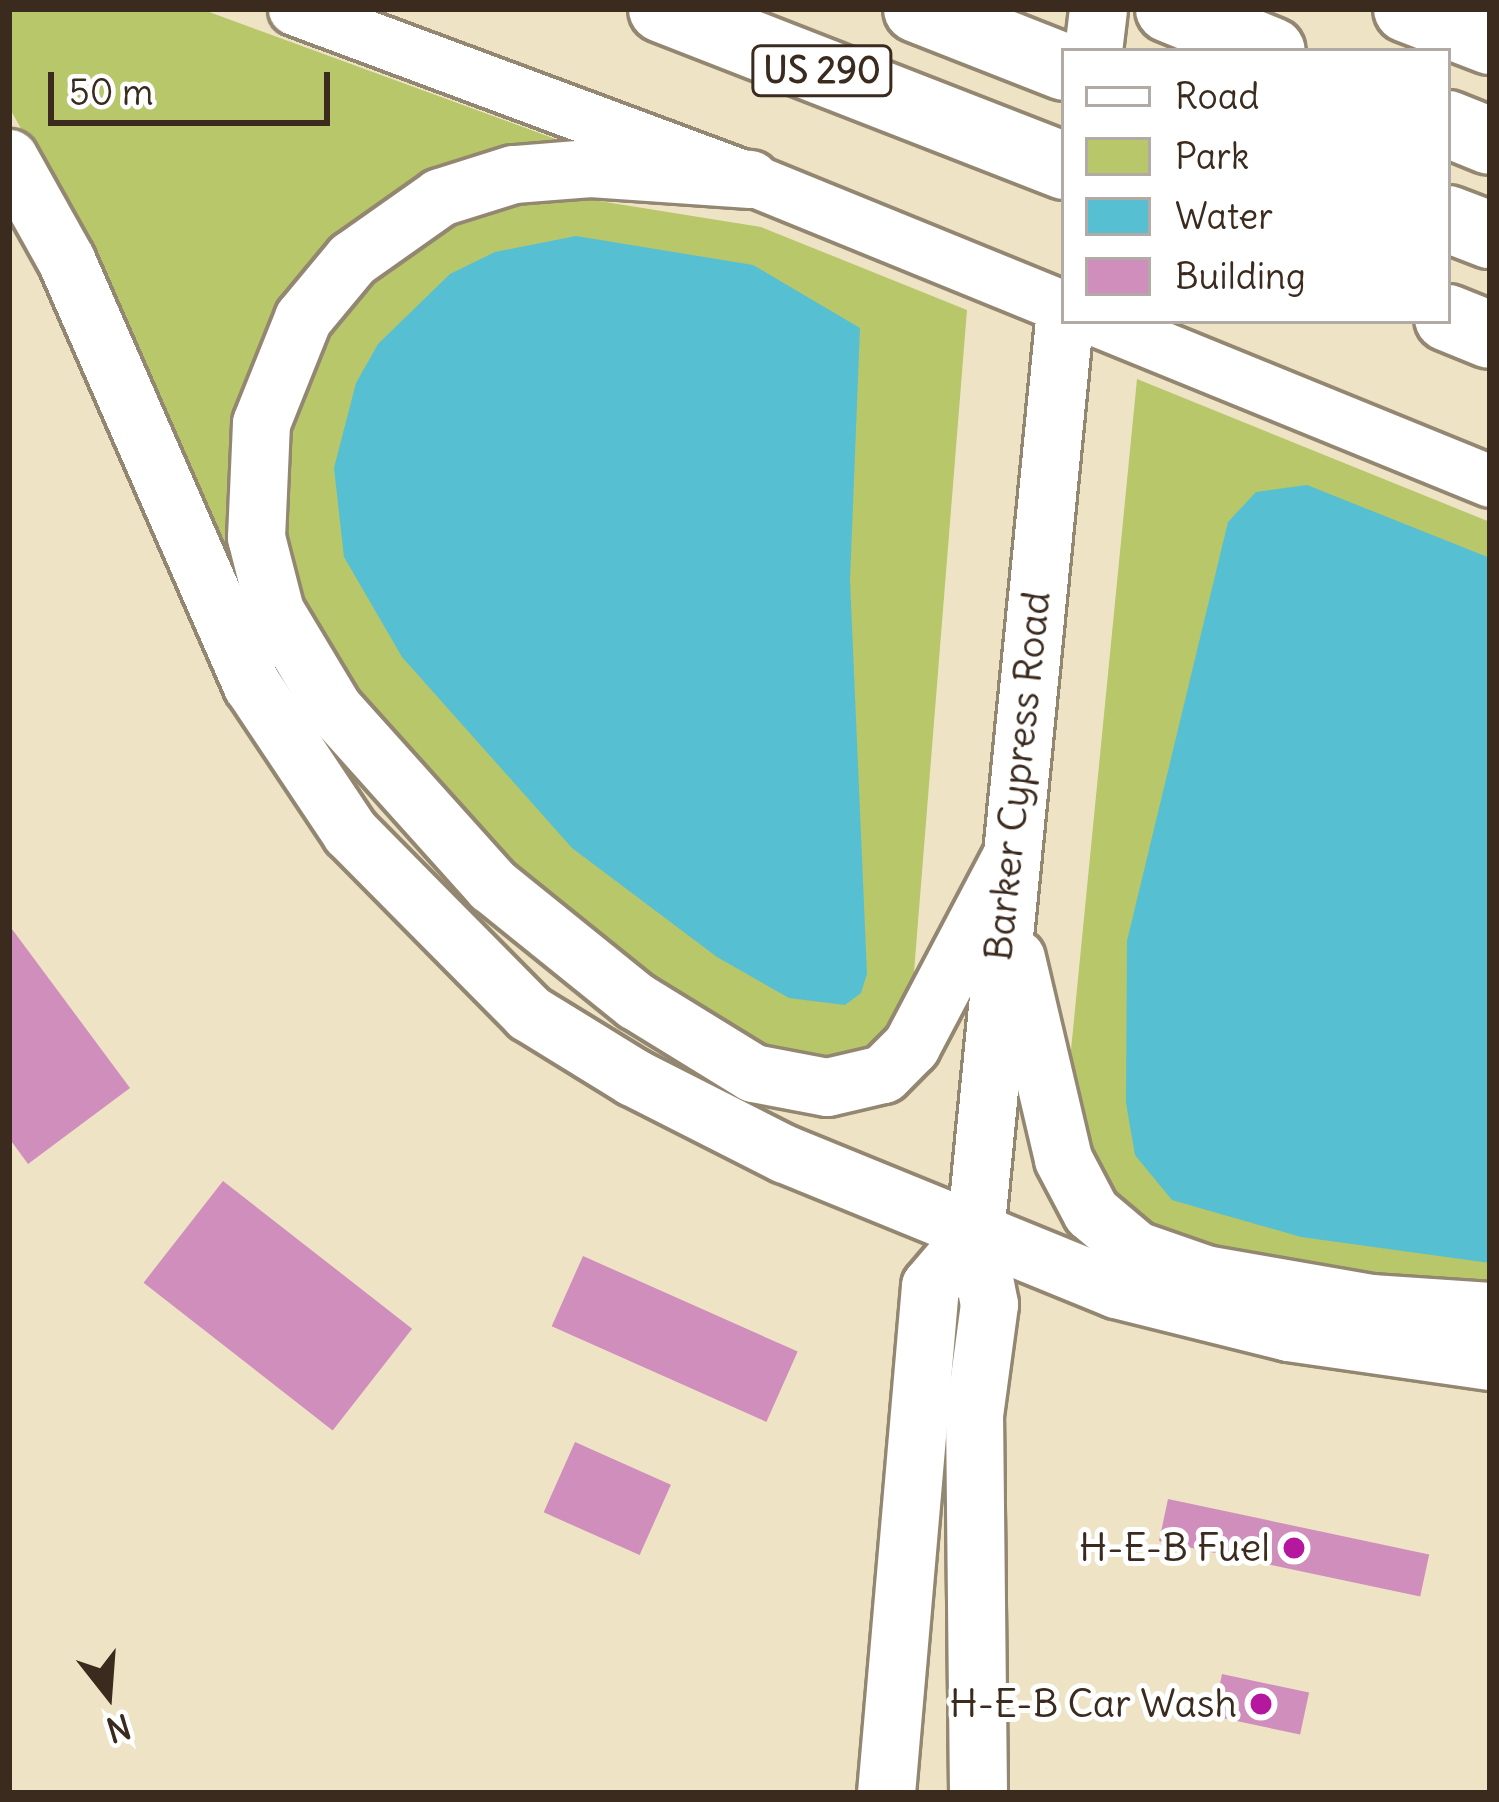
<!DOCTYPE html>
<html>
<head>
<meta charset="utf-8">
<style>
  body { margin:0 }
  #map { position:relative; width:1499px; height:1802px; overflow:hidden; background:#eee4c5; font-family:Delius,sans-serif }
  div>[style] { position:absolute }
  .green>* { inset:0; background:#b7c76a }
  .water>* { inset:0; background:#56bfd2 }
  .building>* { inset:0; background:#cf8ebc; transform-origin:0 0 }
  .roads { filter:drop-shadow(3px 0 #948772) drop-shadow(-3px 0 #948772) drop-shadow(0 3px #948772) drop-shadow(0 -3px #948772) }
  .secondary>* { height:51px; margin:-25.5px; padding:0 25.5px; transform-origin:25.5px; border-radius:25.5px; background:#fff }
  .primary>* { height:57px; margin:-28.5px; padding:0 28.5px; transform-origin:28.5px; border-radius:28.5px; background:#fff }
  .motorway>* { height:66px; margin:-33px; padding:0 33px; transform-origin:33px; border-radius:33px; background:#fff }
  .dots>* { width:33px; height:33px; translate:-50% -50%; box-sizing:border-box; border:6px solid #fff; border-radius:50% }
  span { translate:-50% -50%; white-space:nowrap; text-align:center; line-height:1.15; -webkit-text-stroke:10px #fff; paint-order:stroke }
  .shield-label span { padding:3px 9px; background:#fff; border:3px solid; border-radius:9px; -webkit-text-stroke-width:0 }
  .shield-label { font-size:36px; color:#3b2a1e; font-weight:700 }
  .street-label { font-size:39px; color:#3b2a1e }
  .poi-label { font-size:39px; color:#3b2a1e }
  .right { translate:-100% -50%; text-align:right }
  .frame { position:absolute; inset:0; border:12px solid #3b2a1e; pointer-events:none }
  .legend { position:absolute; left:1061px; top:48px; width:390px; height:276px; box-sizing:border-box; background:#fff; border:3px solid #b1aaa5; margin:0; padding:15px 21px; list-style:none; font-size:36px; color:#3b2a1e }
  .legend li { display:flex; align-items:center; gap:24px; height:60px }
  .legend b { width:60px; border:3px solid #b1aaa5 }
  .north { position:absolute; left:48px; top:1634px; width:120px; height:120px; -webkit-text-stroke:9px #fff; paint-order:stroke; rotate:163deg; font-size:33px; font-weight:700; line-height:48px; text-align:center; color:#3b2a1e }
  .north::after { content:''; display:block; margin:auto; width:42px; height:54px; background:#3b2a1e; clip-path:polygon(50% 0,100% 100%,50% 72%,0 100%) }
  .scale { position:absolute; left:48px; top:72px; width:282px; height:54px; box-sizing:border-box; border:6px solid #3b2a1e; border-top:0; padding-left:15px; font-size:36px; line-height:42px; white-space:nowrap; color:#3b2a1e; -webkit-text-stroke:9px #fff; paint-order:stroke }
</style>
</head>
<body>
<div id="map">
  <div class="green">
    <i style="clip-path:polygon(9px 9px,201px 9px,572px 145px,352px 237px,234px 558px,220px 563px,63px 204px,9px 107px)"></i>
    <i style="clip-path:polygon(568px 196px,761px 227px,967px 310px,912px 997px,900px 1033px,854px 1066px,760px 1057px,530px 898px,313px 642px,274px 527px,286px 423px,328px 327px,367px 281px,469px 215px)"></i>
    <i style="clip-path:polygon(1137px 379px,1490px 522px,1490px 1296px,1177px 1246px,1095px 1185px,1066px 1101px)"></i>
  </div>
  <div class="water">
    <i style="clip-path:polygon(576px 236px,753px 265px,860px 328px,850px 580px,867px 974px,861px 993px,845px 1005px,789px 998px,717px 957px,572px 848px,402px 657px,344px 557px,334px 468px,356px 383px,378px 344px,450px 274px,495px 252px)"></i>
    <i style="clip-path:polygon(1307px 485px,1490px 558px,1490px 1263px,1301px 1237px,1172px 1200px,1135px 1155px,1126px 1103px,1127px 941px,1228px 522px,1256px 492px)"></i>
  </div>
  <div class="building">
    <i style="clip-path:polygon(9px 925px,130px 1088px,28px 1164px,9px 1138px)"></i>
    <i style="left:223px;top:1181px;width:240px;height:129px;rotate:38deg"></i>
    <i style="left:583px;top:1256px;width:235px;height:77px;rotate:24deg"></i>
    <i style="left:575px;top:1442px;width:105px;height:77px;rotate:24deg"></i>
    <i style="left:1168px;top:1499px;width:267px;height:43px;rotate:12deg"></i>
    <i style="left:1222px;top:1674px;width:89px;height:43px;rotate:12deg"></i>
  </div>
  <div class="roads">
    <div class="secondary">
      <i style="left:294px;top:9px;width:487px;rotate:20.4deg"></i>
      <i style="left:750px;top:179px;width:339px;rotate:22.2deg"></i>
      <i style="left:1098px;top:321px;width:423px;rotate:22.2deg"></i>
    </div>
    <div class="primary">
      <i style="left:1093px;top:51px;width:42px;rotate:-83.2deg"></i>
      <i style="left:9px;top:158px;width:117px;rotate:60.8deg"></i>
      <i style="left:66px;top:260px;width:464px;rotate:66.4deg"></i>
      <i style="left:252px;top:685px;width:177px;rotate:56.3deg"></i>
      <i style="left:350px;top:832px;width:255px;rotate:45.3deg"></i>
      <i style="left:529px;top:1013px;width:122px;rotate:31.6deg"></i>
      <i style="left:633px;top:1077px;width:170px;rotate:26.9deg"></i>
      <i style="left:785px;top:1154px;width:357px;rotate:22.2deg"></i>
      <i style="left:1116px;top:1289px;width:177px;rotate:14deg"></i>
      <i style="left:1288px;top:1332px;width:204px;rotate:8.2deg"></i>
      <i style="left:750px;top:179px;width:160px;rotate:-176.1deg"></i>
      <i style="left:590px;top:168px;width:77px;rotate:175.5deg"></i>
      <i style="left:513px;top:174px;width:77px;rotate:162.5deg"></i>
      <i style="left:440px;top:197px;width:108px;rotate:144.8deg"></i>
      <i style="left:352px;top:259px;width:77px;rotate:129.7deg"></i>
      <i style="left:303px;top:318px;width:113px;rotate:111.8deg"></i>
      <i style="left:261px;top:423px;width:114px;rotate:92.5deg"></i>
      <i style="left:256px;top:537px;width:76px;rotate:75.6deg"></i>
      <i style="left:275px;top:611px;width:114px;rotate:59deg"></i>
      <i style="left:334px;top:709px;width:237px;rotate:48.1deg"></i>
      <i style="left:492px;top:885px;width:185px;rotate:38.9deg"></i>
      <i style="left:636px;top:1001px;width:137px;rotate:31.6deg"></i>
      <i style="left:753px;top:1073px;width:75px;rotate:10.7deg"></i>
      <i style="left:827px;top:1087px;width:57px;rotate:-13.1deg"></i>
      <i style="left:883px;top:1074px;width:40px;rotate:-45deg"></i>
      <i style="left:911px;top:1046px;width:215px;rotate:-62.2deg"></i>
      <i style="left:1016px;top:958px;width:206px;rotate:76.8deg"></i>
      <i style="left:1063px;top:1159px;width:60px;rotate:62.2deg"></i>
      <i style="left:1091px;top:1212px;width:59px;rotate:40.2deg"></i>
      <i style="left:1136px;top:1250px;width:73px;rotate:19.2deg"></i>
      <i style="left:1205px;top:1274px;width:169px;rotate:9.9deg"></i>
      <i style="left:1371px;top:1303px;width:119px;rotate:3.8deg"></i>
      <i style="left:886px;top:1793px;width:509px;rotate:-85.04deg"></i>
      <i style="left:930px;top:1286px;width:70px;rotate:-49.7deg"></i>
      <i style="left:978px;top:1793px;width:378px;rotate:-90.6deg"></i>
      <i style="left:974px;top:1415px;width:112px;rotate:-82.3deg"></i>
      <i style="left:989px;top:1304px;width:72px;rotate:-101.2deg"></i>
      <i style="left:975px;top:1233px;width:917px;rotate:-84.43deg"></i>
    </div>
    <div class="motorway">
      <i style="left:662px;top:9px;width:432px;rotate:21.3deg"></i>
      <i style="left:917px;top:9px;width:158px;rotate:21.5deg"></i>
      <i style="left:1169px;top:9px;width:111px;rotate:22.2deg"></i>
      <i style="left:1407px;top:9px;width:89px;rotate:21.1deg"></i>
      <i style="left:1448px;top:124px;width:45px;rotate:22deg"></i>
      <i style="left:1448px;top:219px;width:45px;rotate:20.9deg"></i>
      <i style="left:1448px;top:318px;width:45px;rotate:22deg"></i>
    </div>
  </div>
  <div class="dots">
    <i style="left:1294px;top:1548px;background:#b5179e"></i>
    <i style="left:1261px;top:1704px;background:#b5179e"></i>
  </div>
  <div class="shield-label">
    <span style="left:822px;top:71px">US 290</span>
  </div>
  <div class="street-label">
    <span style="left:1018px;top:776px;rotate:-84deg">Barker Cypress Road</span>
  </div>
  <div class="poi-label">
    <span class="right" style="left:1270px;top:1548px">H-E-B Fuel</span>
    <span class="right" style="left:1237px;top:1704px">H-E-B Car Wash</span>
  </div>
  <div class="frame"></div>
  <ul class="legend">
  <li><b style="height:15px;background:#fff"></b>Road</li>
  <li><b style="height:33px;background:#b7c76a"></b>Park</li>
  <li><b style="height:33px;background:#56bfd2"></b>Water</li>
  <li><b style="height:33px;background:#cf8ebc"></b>Building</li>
  </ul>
  <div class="north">N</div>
  <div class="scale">50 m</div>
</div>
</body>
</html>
